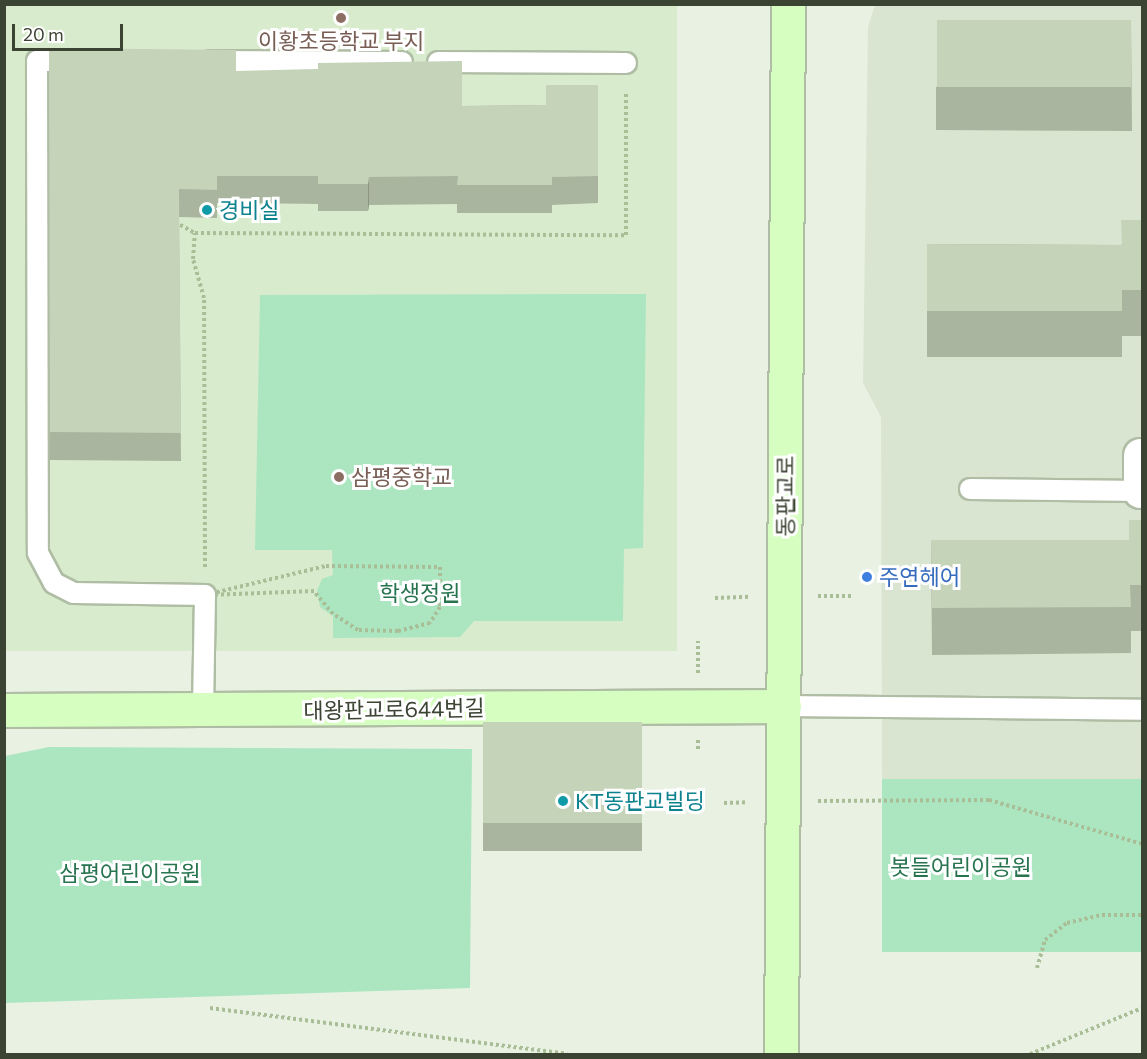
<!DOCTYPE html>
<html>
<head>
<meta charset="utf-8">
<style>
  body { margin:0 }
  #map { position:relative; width:1147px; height:1059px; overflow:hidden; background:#e9f1e3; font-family:Commissioner,"Noto Sans KR",sans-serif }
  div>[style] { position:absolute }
  .residential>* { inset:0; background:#d9e5d1 }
  .education>* { inset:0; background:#d8ebcc; transform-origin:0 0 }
  .green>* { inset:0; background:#abe6c0; transform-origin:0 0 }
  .path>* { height:4px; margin-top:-2px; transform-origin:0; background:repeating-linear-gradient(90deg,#a9be97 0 3px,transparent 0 6px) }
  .roads { filter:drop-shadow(2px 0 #b0bda5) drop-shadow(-2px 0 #b0bda5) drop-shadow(0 2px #b0bda5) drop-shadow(0 -2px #b0bda5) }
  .lane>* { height:20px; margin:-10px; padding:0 10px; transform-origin:10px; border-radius:10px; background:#fff }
  .street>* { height:33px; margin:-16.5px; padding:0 16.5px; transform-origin:16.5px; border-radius:16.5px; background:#fff }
  .secondary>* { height:33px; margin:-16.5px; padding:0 16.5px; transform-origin:16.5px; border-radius:16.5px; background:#d5fec0 }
  .wall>* { inset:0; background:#a9b59e; transform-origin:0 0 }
  .shaded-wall>* { inset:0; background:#8a9481 }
  .building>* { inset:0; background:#c5d3b8; transform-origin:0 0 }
  .dots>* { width:16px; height:16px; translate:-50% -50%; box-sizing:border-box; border:3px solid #fff; border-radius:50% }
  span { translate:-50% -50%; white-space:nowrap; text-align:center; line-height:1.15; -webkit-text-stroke:6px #fff; paint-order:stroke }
  .education-label { font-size:22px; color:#785e54 }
  .left { translate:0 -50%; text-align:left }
  .culture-label { font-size:22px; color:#0d838f }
  .street-label { font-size:22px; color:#3b4333 }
  .shop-label { font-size:22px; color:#366cbe }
  .park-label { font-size:22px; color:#27744f }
  .frame { position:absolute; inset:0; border:6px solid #3b4333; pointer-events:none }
  .scale { position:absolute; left:12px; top:24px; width:111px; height:27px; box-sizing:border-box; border:3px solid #3b4333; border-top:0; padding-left:8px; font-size:18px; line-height:21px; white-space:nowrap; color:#3b4333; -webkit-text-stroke:4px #fff; paint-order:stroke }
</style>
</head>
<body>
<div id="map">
  <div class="residential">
    <i style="clip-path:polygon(6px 4px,6px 222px,5px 302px,4px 5px)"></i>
    <i style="clip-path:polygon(875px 5px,1142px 5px,1142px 779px,882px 782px,881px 417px,863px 383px,868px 27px)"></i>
  </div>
  <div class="education">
    <i style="left:6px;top:5px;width:671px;height:646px"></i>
  </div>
  <div class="green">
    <i style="clip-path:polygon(646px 294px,643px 548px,624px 549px,623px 621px,474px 621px,460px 637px,333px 638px,333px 616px,320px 607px,317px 591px,322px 579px,333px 575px,332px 550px,255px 550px,260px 295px)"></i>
    <i style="clip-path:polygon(49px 747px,472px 749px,470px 988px,5px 1003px,5px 756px)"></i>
    <i style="left:1142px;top:779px;width:173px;height:260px;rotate:90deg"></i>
  </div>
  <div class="path">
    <i style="left:175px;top:222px;width:23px;rotate:29deg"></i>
    <i style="left:326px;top:566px;width:114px;rotate:0.5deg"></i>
    <i style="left:440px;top:567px;width:40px;rotate:90deg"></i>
    <i style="left:440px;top:607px;width:19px;rotate:122deg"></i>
    <i style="left:430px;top:623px;width:33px;rotate:166deg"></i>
    <i style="left:398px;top:631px;width:40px;rotate:-178.6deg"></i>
    <i style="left:358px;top:630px;width:30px;rotate:-147deg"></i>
    <i style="left:333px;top:614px;width:30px;rotate:-130deg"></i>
    <i style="left:314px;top:591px;width:109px;rotate:177.9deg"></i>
    <i style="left:205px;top:595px;width:124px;rotate:-13.5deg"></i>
    <i style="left:205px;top:567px;width:269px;rotate:-90.2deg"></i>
    <i style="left:204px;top:298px;width:41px;rotate:-105.8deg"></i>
    <i style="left:193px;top:259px;width:26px;rotate:-86deg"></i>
    <i style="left:195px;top:233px;width:431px;rotate:0.3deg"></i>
    <i style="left:626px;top:235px;width:144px;rotate:-90deg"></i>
    <i style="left:818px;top:596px;width:36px"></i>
    <i style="left:715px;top:598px;width:35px;rotate:-2deg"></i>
    <i style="left:698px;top:673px;width:32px;rotate:-90deg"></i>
    <i style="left:698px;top:740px;width:11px;rotate:90deg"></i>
    <i style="left:818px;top:801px;width:171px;rotate:-0.3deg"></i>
    <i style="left:989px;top:800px;width:159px;rotate:16deg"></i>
    <i style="left:724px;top:803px;width:23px;rotate:-2deg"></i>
    <i style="left:1037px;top:968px;width:29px;rotate:-74deg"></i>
    <i style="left:1045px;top:940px;width:28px;rotate:-38deg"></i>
    <i style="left:1067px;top:923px;width:36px;rotate:-13deg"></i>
    <i style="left:1102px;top:915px;width:40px"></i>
    <i style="left:210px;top:1008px;width:360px;rotate:7.3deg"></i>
    <i style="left:1030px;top:1054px;width:121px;rotate:-22.3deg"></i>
  </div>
  <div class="roads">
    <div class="lane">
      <i style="left:75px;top:61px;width:38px;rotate:180deg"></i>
      <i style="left:37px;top:61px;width:492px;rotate:89.9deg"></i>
      <i style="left:38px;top:553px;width:34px;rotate:62deg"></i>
      <i style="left:54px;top:583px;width:22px;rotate:27deg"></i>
      <i style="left:74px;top:593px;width:131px;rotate:0.9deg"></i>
      <i style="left:205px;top:595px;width:116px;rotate:91deg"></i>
      <i style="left:210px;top:61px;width:192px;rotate:0.3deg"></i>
      <i style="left:438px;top:62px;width:188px;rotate:0.3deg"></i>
      <i style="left:970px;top:489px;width:172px;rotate:0.7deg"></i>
      <i style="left:784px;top:706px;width:358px;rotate:0.6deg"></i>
    </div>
    <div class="street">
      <i style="left:1140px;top:455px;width:36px;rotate:90deg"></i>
    </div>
    <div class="secondary">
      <i style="left:4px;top:710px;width:780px;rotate:-0.29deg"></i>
      <i style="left:781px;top:1054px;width:1050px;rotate:-89.62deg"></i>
    </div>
  </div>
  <div class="wall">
    <i style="clip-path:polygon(1131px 21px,1132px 131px,936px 130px,936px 87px)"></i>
    <i style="clip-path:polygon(49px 48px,236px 71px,462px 106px,546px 105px,598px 85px,598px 203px,552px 205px,552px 213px,457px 213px,457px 204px,369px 205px,368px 211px,318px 211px,318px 204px,217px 203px,217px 218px,179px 217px,181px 461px,50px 460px)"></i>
    <i style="clip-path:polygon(1143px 220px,1143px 336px,1122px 336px,1122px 357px,927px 357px,927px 244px,1121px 245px)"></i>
    <i style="clip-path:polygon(1143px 520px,1143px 631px,1131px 631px,1131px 653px,932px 655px,931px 540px,1129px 540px)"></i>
    <i style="left:483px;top:722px;width:159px;height:129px"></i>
  </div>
  <div class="shaded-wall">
    <i style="clip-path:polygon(369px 177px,369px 205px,368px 211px,368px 184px)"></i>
  </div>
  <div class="building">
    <i style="left:937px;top:20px;width:194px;height:67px"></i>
    <i style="clip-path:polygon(49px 48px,236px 50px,236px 71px,318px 69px,318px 63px,462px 61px,462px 106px,546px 105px,546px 85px,598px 85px,598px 176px,552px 177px,552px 185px,457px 185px,458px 176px,369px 177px,368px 184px,318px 184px,318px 176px,217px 176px,217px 190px,179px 189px,181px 433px,50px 432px)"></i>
    <i style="clip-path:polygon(1121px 220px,1143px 220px,1143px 290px,1122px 290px,1122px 311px,927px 311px,927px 244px,1122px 245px)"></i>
    <i style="clip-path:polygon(1129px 520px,1143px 520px,1143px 585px,1130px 585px,1131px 607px,932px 608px,931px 540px,1129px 540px)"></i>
    <i style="left:483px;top:722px;width:159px;height:101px"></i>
  </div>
  <div class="dots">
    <i style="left:341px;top:18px;background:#8d6e63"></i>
    <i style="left:207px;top:210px;background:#0f9aa8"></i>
    <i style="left:339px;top:477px;background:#8d6e63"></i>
    <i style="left:867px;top:577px;background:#3f7fe0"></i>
    <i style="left:563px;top:801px;background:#0f9aa8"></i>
  </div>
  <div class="education-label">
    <span style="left:341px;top:41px">이황초등학교 부지</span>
    <span class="left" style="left:351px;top:477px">삼평중학교</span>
  </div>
  <div class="culture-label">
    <span class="left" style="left:219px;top:210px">경비실</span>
    <span class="left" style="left:575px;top:801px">KT동판교빌딩</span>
  </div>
  <div class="street-label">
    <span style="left:785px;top:496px;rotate:-90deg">동판교로</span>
    <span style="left:394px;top:709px;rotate:-1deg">대왕판교로644번길</span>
  </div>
  <div class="shop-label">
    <span class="left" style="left:879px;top:577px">주연헤어</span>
  </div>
  <div class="park-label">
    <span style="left:420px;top:593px">학생정원</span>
    <span style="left:961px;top:867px">봇들어린이공원</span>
    <span style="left:130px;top:873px">삼평어린이공원</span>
  </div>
  <div class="frame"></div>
  <div class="scale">20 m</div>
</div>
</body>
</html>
